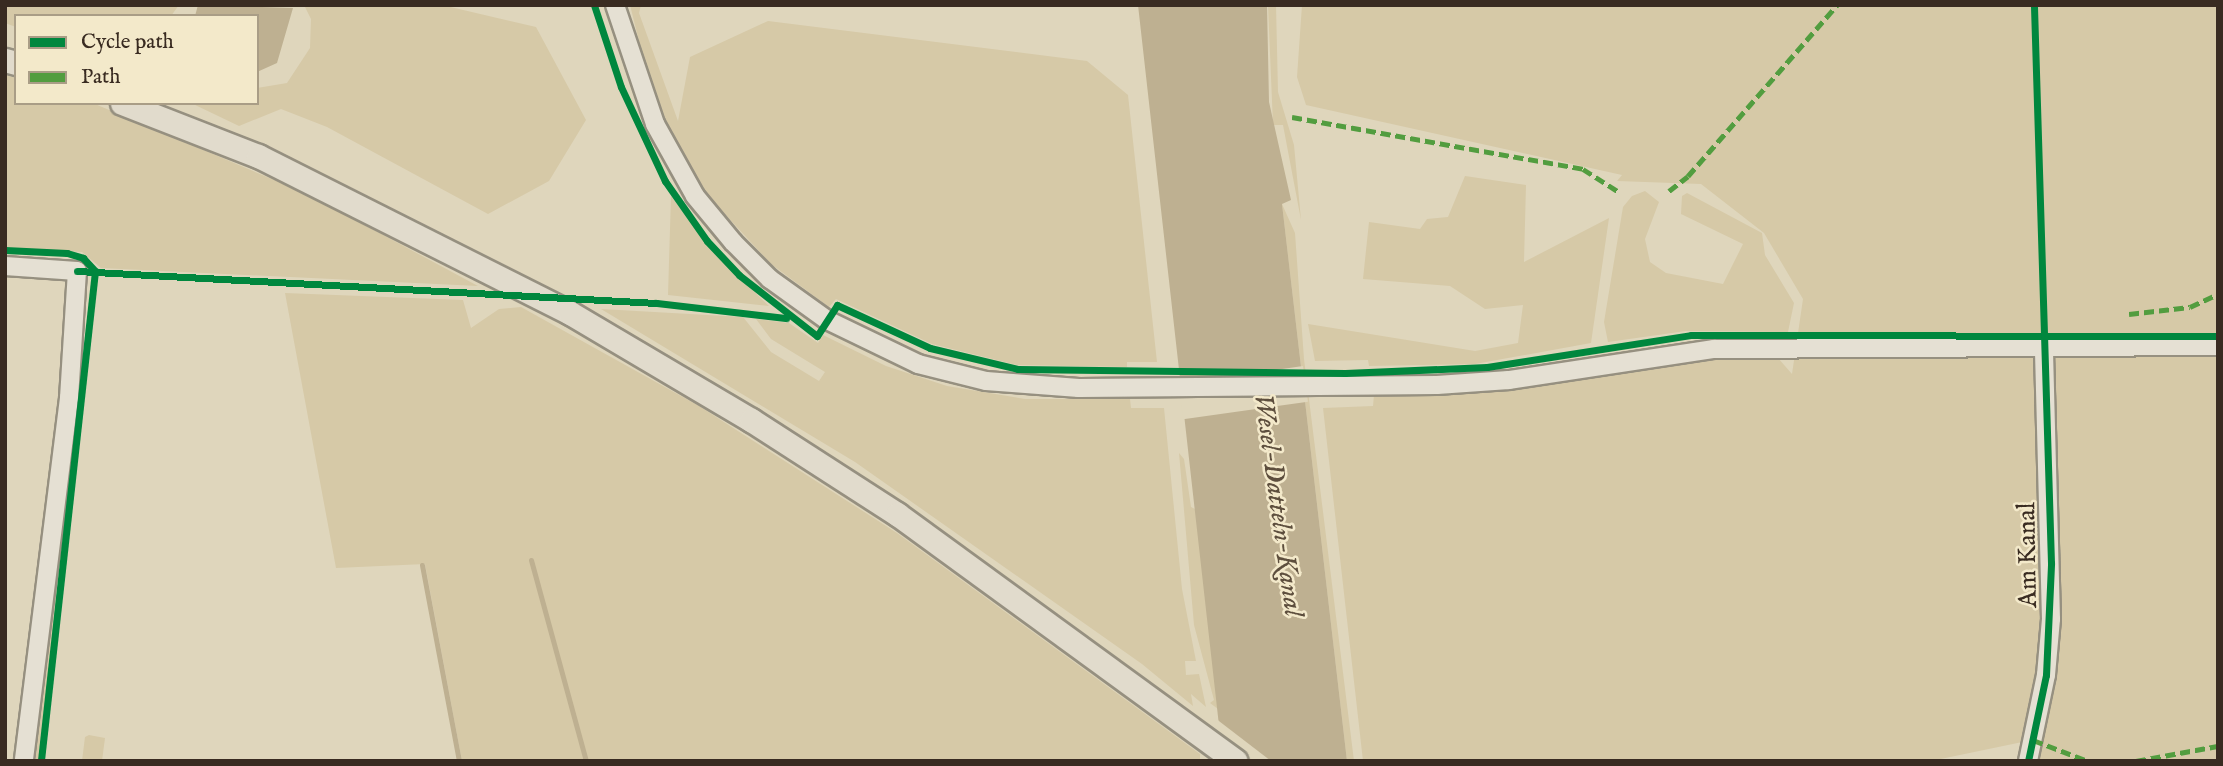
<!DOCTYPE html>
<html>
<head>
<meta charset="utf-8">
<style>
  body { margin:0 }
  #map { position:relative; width:2223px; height:766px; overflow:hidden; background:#dfd6bc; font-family:"IM FELL English",serif }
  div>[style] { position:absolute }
  .green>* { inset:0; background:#d6c9a7; transform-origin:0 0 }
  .water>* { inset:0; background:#beb091 }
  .pier>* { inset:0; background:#dfd6bc; transform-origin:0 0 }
  .stream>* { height:5px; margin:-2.5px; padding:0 2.5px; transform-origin:2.5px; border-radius:2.5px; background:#beb091 }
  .roads { filter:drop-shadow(2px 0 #969080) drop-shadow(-2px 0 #969080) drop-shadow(0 2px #969080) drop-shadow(0 -2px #969080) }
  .minor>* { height:18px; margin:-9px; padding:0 9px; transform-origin:9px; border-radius:9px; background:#e5e0d3 }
  .major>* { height:23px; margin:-11.5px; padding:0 11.5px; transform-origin:11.5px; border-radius:11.5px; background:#e1dbcc }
  .quiet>* { height:5px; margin-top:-2.5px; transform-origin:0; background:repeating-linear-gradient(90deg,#529d3f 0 10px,transparent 0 15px) }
  .cycleway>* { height:7px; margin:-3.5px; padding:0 3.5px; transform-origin:3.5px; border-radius:3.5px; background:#00873e }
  span { translate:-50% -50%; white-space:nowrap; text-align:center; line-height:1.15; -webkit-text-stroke:5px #f3e9ca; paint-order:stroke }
  .street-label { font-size:26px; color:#392b21 }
  .water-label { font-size:28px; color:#5d4e3d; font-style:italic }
  .frame { position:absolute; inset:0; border:7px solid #392b21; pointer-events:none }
  .legend { position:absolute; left:14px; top:14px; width:245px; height:91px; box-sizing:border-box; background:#f3e9ca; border:2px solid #a99d86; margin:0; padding:9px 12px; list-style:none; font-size:21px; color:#392b21 }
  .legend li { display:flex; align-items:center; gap:14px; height:35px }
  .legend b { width:35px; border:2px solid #a99d86 }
</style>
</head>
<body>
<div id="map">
  <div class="green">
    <i style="clip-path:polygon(5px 5px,179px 5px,171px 16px,16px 16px,16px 27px,5px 23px)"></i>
    <i style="clip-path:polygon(304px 5px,442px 5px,536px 27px,586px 120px,549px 181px,488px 214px,327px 127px,281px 109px,239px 126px,191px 103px,257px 103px,257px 88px,287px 83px,310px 48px,311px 19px)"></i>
    <i style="clip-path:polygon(630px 5px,641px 5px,639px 13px,678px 121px,690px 57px,768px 21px,1087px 61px,1128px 95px,1157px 362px,1127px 362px,1127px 367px,1017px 365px,932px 344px,836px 299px,829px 307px,771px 264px,699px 186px,652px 93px)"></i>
    <i style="clip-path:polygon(1268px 5px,1276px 5px,1278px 92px,1294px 145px,1301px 220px,1283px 125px,1273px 125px)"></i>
    <i style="clip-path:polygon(1302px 5px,2218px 5px,2218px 761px,2028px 761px,2032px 740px,1931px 761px,1363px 761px,1323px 408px,1373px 406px,1374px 395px,1489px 391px,1689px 360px,1778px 358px,1792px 374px,1803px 299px,1764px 233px,1701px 184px,1617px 181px,1622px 175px,1306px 105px,1297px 77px)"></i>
    <i style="clip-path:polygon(5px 75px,16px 78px,16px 103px,95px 104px,305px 193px,478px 286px,101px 268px,82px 252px,5px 248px)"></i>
    <i style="clip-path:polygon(1465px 176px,1526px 185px,1524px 262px,1609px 218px,1591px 343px,1475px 364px,1369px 366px,1368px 360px,1315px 361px,1308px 324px,1475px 351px,1518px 343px,1523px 305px,1485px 309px,1450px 286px,1363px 279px,1369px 222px,1420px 229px,1427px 219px,1448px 217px)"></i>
    <i style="clip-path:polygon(1645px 191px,1659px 202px,1645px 239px,1650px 262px,1666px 273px,1723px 284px,1743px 244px,1681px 214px,1682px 196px,1687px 193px,1762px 233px,1765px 255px,1794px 303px,1788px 332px,1686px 331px,1608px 342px,1604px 322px,1623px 207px,1632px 196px)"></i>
    <i style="clip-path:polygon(671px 196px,711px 250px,769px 306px,668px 295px)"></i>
    <i style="clip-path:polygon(1282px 204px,1295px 233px,1304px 359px,1354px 761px,1347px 761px)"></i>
    <i style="clip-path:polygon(285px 293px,463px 300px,471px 328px,499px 309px,521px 307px,699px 406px,897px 533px,1200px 754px,1200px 761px,462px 761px,425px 564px,336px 568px)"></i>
    <i style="clip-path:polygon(601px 309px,743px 317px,771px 352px,819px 381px,825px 372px,771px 339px,756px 319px,789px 323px,818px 343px,823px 335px,886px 366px,947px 386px,1025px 399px,1130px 399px,1131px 408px,1164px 408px,1182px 589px,1196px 661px,1185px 661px,1186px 675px,1199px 674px,1206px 707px,1191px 694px,1193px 706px,1142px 664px,855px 462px)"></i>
    <i style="clip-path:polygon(1179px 453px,1184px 459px,1191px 507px,1197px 510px,1218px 709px,1210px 703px,1214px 700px,1194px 625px)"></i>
    <i style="left:67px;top:497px;width:266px;height:9px;rotate:96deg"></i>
    <i style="clip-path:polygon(89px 735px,105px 738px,102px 761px,82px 761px,85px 737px)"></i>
  </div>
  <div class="water">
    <i style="clip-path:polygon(198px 5px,293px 8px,277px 63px,257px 72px,257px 16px,195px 16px)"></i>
    <i style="clip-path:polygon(1138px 5px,1267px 5px,1269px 102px,1291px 200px,1282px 204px,1347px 761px,1223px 761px)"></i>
  </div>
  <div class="pier">
    <i style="left:1303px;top:366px;width:36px;height:126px;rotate:82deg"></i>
    <i style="clip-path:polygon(1215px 718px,1271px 761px,1219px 761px)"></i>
  </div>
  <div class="stream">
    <i style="left:531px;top:560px;width:208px;rotate:74.7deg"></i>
    <i style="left:422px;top:565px;width:199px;rotate:79.3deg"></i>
  </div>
  <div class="roads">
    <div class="minor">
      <i style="left:615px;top:5px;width:126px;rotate:71.4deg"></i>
      <i style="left:655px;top:124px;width:82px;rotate:60.9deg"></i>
      <i style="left:695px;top:196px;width:60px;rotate:50.4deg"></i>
      <i style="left:733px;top:242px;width:52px;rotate:45deg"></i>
      <i style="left:770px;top:279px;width:70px;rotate:35.7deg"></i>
      <i style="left:827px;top:320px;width:101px;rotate:25.8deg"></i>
      <i style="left:918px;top:364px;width:70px;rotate:14deg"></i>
      <i style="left:986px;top:381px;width:93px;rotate:4.3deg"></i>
      <i style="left:1079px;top:388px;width:358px;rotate:-0.5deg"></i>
      <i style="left:1437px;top:385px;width:72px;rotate:-4deg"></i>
      <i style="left:1509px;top:380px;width:207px;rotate:-8.6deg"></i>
      <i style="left:1714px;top:349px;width:504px;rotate:-0.34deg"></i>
      <i style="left:5px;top:266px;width:72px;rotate:4deg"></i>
      <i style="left:77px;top:271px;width:127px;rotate:93.6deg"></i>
      <i style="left:69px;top:398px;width:366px;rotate:97.1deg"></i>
      <i style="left:2028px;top:761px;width:88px;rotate:-78.2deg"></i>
      <i style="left:2046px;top:675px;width:56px;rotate:-84.9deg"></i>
      <i style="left:2051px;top:619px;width:272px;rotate:-91.5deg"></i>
    </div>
    <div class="major">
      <i style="left:5px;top:60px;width:11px;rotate:15deg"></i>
      <i style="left:122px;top:103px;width:146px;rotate:21.3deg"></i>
      <i style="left:258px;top:156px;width:349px;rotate:26.7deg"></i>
      <i style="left:570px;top:313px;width:210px;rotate:30.6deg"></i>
      <i style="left:751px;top:420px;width:174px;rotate:32.8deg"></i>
      <i style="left:897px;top:514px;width:419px;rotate:36.1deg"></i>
    </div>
  </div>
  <div class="quiet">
    <i style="left:1292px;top:117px;width:296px;rotate:10.1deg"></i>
    <i style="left:1583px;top:169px;width:43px;rotate:32.6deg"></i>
    <i style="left:1669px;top:191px;width:24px;rotate:-38deg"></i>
    <i style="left:1688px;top:176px;width:227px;rotate:-48.9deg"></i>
    <i style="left:2129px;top:314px;width:61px;rotate:-6.5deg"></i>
    <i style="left:2190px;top:307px;width:31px;rotate:-25deg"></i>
    <i style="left:2033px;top:740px;width:59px;rotate:20.9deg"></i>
    <i style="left:2136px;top:761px;width:83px;rotate:-10.4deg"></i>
  </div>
  <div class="cycleway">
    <i style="left:594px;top:5px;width:86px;rotate:71.8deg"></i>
    <i style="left:621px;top:87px;width:104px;rotate:64.9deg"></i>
    <i style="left:665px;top:181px;width:73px;rotate:55deg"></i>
    <i style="left:707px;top:241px;width:47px;rotate:46.7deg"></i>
    <i style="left:739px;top:275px;width:99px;rotate:38deg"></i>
    <i style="left:817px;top:336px;width:37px;rotate:-57deg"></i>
    <i style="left:837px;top:305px;width:102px;rotate:24.8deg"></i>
    <i style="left:930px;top:348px;width:90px;rotate:13.4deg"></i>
    <i style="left:1018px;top:369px;width:327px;rotate:0.7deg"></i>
    <i style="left:1345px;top:373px;width:142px;rotate:-2.4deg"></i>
    <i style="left:1487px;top:367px;width:206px;rotate:-8.9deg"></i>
    <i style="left:1691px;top:335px;width:527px;rotate:0.11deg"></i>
    <i style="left:5px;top:250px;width:62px;rotate:2.8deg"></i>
    <i style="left:67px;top:253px;width:17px;rotate:17deg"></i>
    <i style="left:83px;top:258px;width:18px;rotate:47deg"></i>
    <i style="left:95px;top:271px;width:493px;rotate:96.3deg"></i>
    <i style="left:77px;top:271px;width:580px;rotate:3.16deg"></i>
    <i style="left:656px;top:303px;width:131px;rotate:6.6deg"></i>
    <i style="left:2028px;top:761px;width:88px;rotate:-78.2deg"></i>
    <i style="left:2046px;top:675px;width:112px;rotate:-87.4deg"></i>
    <i style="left:2051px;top:563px;width:558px;rotate:-91.75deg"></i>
  </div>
  <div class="street-label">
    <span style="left:2028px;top:555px;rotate:-91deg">Am Kanal</span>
  </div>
  <div class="water-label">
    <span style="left:1277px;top:505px;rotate:82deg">Wesel-Datteln-Kanal</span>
  </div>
  <div class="frame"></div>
  <ul class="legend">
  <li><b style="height:9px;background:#00873e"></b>Cycle path</li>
  <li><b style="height:9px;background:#529d3f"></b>Path</li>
  </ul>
</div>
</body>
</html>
